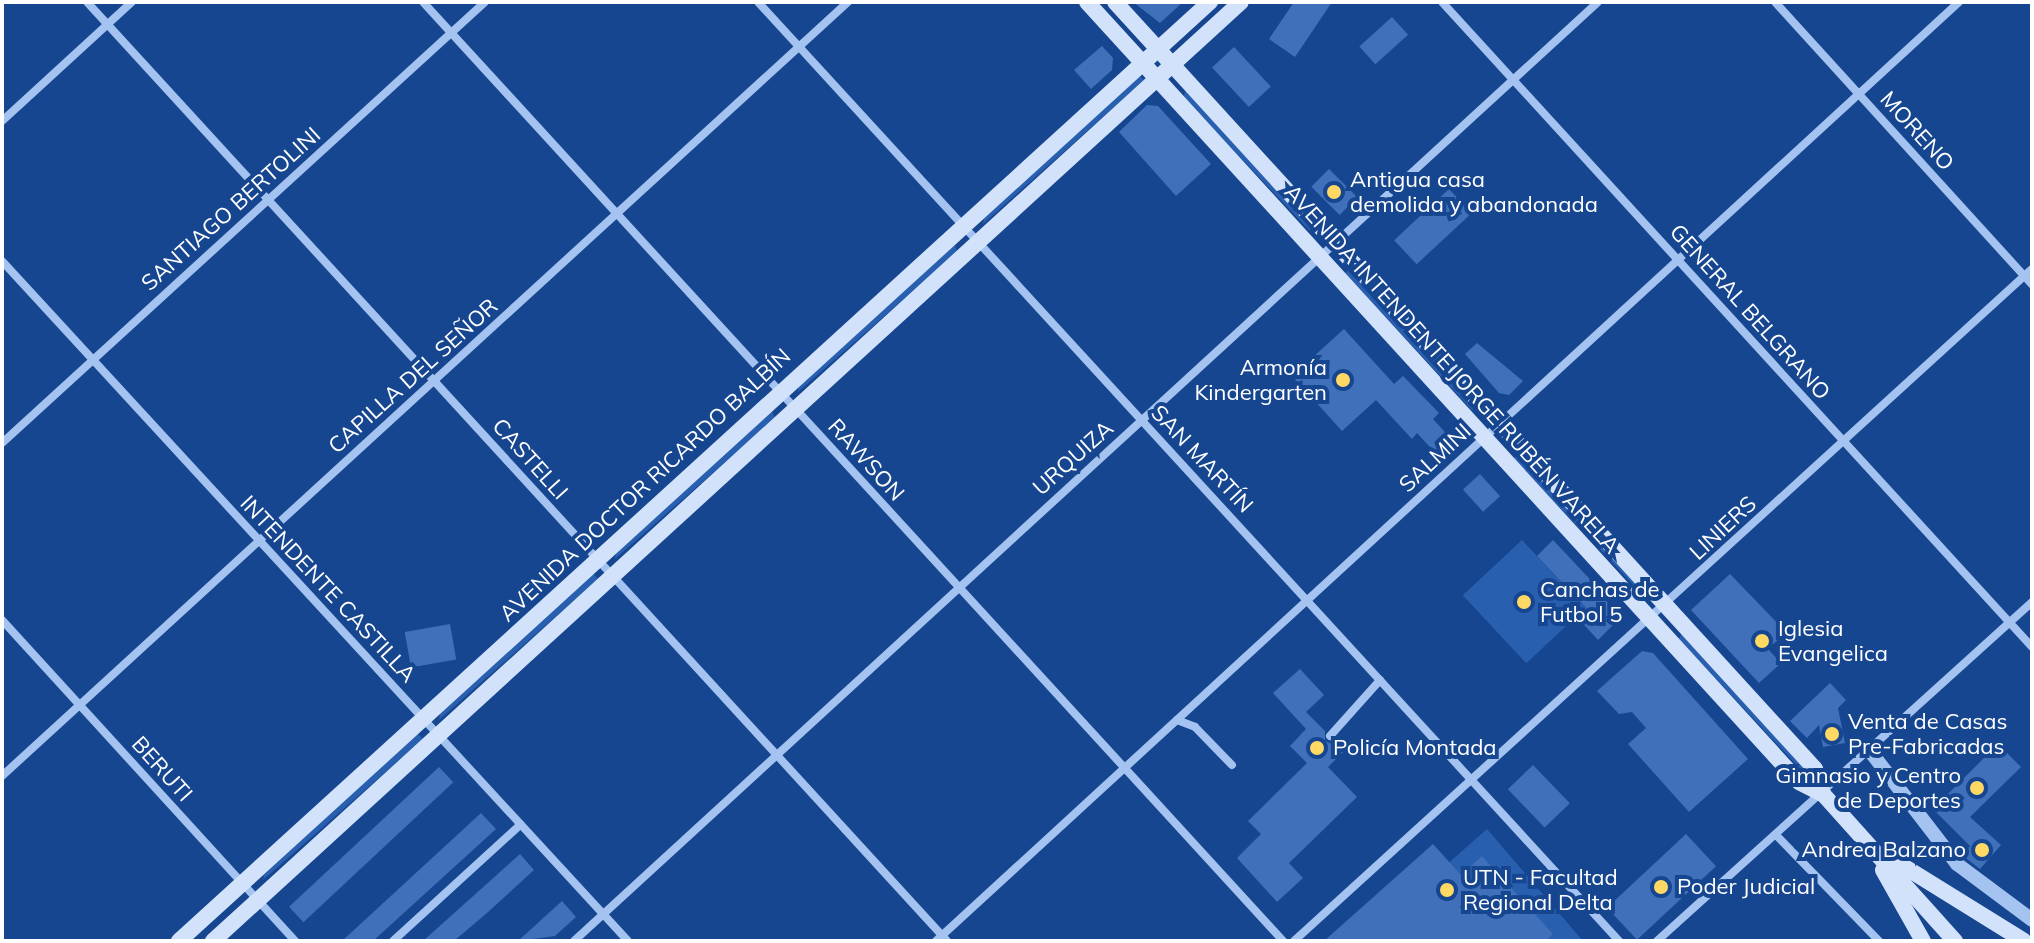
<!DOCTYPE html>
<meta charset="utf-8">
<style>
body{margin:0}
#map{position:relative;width:2034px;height:943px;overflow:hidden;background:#174690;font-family:Mulish,sans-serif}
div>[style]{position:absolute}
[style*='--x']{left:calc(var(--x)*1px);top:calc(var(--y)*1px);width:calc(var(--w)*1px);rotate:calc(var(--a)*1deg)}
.green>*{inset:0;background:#295faf;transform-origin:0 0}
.building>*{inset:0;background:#3f70b9;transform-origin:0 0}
.minor>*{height:8px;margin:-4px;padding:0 4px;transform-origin:4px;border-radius:4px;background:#a4c3f0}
.tertiary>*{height:14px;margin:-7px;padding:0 7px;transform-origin:7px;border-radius:7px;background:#a4c3f0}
.secondary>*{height:16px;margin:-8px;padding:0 8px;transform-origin:8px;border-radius:8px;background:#d2e2fb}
.dots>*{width:22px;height:22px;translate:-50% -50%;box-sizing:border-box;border:4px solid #174690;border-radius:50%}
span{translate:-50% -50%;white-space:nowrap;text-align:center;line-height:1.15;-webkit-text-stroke:8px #174690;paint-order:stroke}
.street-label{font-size:22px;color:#fff}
.poi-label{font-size:22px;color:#fff}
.left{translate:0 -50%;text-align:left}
.right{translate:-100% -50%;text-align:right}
.frame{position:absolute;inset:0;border:4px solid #fff;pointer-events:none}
</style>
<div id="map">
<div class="green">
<i style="clip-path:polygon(1140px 76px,1144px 80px,983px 224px,984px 218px)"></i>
<i style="clip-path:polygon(1186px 90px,1311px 228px,1310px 231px,1183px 97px)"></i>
<i style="clip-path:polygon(955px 245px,957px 252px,798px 392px,798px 387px)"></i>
<i style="clip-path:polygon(1349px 270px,1473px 405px,1473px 411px,1345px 273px)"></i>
<i style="clip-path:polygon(772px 411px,775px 418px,615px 559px,616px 553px)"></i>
<i style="clip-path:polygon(1517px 452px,1642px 590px,1641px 593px,1514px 459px)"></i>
<i style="left:1522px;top:540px;width:93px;height:81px;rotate:47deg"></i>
<i style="clip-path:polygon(593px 573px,598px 579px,439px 720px,440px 714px)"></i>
<i style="clip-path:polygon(1682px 633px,1807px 771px,1805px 774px,1679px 639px)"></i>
<i style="clip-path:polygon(417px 733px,423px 739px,263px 880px,264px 875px)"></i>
<i style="clip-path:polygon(1487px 829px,1583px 941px,1360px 941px)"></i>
</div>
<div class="building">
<i style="clip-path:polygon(1133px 2px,1183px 2px,1160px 23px)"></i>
<i style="clip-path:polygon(1294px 2px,1332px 2px,1295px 57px,1269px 39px)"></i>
<i style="left:1392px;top:17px;width:24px;height:44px;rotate:48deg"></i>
<i style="clip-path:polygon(1102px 46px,1113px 58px,1112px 70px,1091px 89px,1074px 70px)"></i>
<i style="left:1234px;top:47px;width:54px;height:30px;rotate:47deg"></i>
<i style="clip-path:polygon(1147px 105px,1158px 106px,1211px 164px,1176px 196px,1119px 132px)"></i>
<i style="left:1329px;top:169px;width:40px;height:25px;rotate:45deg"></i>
<i style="left:1449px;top:189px;width:33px;height:75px;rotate:47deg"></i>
<i style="clip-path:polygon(1344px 329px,1394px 384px,1403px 376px,1439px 413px,1433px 419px,1454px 442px,1438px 456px,1417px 433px,1412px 439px,1376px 400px,1342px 431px,1292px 376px)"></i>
<i style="clip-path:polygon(1477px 343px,1523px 381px,1509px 395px,1499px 393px,1465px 354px)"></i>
<i style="left:1480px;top:474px;width:30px;height:23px;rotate:48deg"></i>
<i style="clip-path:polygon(1553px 540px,1602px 592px,1617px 621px,1598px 640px,1577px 617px,1586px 608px,1537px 556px)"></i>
<i style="clip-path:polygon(1730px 574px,1786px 632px,1768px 649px,1781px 663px,1759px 683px,1691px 610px)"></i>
<i style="left:450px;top:624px;width:36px;height:46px;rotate:80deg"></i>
<i style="clip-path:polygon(1642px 651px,1653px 653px,1748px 759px,1689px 812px,1628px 744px,1646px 728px,1632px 712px,1619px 714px,1597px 691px)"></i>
<i style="clip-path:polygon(1300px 669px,1324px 695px,1306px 712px,1325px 731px,1325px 741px,1345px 750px,1328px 767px,1357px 797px,1289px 863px,1303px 878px,1277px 902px,1237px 858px,1261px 834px,1248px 821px,1307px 763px,1290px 746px,1306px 729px,1273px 693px)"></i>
<i style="clip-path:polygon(1830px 683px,1846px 700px,1838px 708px,1845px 743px,1823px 747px,1819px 725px,1807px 738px,1790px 721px)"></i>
<i style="clip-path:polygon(1998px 744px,2021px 767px,1970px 817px,2001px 845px,1980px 869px,1962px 855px,1970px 846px,1933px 809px)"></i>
<i style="left:1533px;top:765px;width:53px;height:35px;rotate:46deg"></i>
<i style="left:439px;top:767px;width:21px;height:205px;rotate:47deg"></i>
<i style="clip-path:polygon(481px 813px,496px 829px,474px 849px,373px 941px,342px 941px)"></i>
<i style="left:1686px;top:834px;width:44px;height:108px;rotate:47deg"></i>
<i style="clip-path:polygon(1433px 844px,1461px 875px,1482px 856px,1553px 934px,1546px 941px,1324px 941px)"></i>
<i style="clip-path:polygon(520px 854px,534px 870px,487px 913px,454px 941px,423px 941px)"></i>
<i style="clip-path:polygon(562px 901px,576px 917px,555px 936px,518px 941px)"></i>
</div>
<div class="minor">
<i style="--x:87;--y:2;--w:1273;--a:47.51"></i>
<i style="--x:423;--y:2;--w:1273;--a:47.51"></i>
<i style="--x:758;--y:2;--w:1274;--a:47.48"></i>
<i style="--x:1442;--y:2;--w:874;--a:47.55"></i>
<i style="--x:1775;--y:2;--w:382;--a:47.7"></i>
<i style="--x:2;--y:121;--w:176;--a:-42.5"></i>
<i style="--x:2;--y:261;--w:924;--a:47.37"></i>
<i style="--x:2;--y:443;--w:654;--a:-42.4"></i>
<i style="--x:2;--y:620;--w:435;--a:47.6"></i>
<i style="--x:1177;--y:720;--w:19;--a:21"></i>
<i style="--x:1195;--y:727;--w:53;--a:45.8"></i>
<i style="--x:1330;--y:736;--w:75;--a:-48.2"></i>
<i style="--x:2;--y:776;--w:1147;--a:-42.46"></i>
<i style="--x:1777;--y:836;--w:146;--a:45.8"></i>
<i style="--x:393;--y:941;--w:173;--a:-42.4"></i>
<i style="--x:574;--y:941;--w:1389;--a:-42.52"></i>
<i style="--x:936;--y:941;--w:1389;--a:-42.55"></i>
<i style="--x:1294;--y:941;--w:998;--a:-42.32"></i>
<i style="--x:1657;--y:941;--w:506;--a:-42.11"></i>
</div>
<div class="tertiary">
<i style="--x:1870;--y:751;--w:143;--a:52.4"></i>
<i style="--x:1957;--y:864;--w:94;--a:36.7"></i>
</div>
<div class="secondary">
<i style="--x:1087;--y:2;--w:1056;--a:47.61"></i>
<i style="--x:1799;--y:782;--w:27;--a:27"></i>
<i style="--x:1823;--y:794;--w:198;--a:48.1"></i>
<i style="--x:1115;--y:2;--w:1038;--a:47.61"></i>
<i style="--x:1815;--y:769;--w:26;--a:72"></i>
<i style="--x:1887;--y:856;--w:161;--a:31.8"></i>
<i style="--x:1883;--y:870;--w:81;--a:60.6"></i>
<i style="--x:179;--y:941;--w:1395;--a:-42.33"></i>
<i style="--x:213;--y:941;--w:1392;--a:-42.41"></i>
</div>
<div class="dots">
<i style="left:1334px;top:192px;background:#ffd963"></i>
<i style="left:1343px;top:380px;background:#ffd963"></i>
<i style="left:1524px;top:602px;background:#ffd963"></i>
<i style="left:1762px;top:641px;background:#ffd963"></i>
<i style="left:1832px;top:734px;background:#ffd963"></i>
<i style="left:1317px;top:748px;background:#ffd963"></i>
<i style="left:1977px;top:788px;background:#ffd963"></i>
<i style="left:1982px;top:850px;background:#ffd963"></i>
<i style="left:1661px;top:887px;background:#ffd963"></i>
<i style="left:1447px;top:890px;background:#ffd963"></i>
</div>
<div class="street-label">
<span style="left:1917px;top:131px;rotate:48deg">MORENO</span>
<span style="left:231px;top:209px;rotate:-42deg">SANTIAGO BERTOLINI</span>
<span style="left:1750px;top:312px;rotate:48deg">GENERAL BELGRANO</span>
<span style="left:1452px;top:369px;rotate:48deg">AVENIDA INTENDENTE JORGE RUBÉN VARELA</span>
<span style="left:413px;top:376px;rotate:-42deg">CAPILLA DEL SEÑOR</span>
<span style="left:1073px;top:458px;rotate:-42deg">URQUIZA</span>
<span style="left:1435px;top:458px;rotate:-43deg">SALMINI</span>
<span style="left:530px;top:459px;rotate:48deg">CASTELLI</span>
<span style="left:1202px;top:459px;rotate:47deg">SAN MARTÍN</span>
<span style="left:866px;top:460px;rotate:48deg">RAWSON</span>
<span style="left:645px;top:485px;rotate:-43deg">AVENIDA DOCTOR RICARDO BALBÍN</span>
<span style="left:1723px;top:528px;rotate:-43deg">LINIERS</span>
<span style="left:328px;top:589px;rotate:47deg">INTENDENTE CASTILLA</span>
<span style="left:162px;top:769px;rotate:48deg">BERUTI</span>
</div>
<div class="poi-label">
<span class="left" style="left:1350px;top:192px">Antigua casa<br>demolida y abandonada</span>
<span class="right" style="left:1327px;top:380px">Armonía<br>Kindergarten</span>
<span class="left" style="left:1540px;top:602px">Canchas de<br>Futbol 5</span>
<span class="left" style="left:1778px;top:641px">Iglesia<br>Evangelica</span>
<span class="left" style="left:1848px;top:734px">Venta de Casas<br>Pre-Fabricadas</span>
<span class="left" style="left:1333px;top:748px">Policía Montada</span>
<span class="right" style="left:1961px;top:788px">Gimnasio y Centro<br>de Deportes</span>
<span class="right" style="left:1966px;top:850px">Andrea Balzano</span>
<span class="left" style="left:1463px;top:890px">UTN - Facultad<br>Regional Delta</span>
<span class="left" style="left:1677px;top:887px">Poder Judicial</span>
</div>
<div class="frame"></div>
</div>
